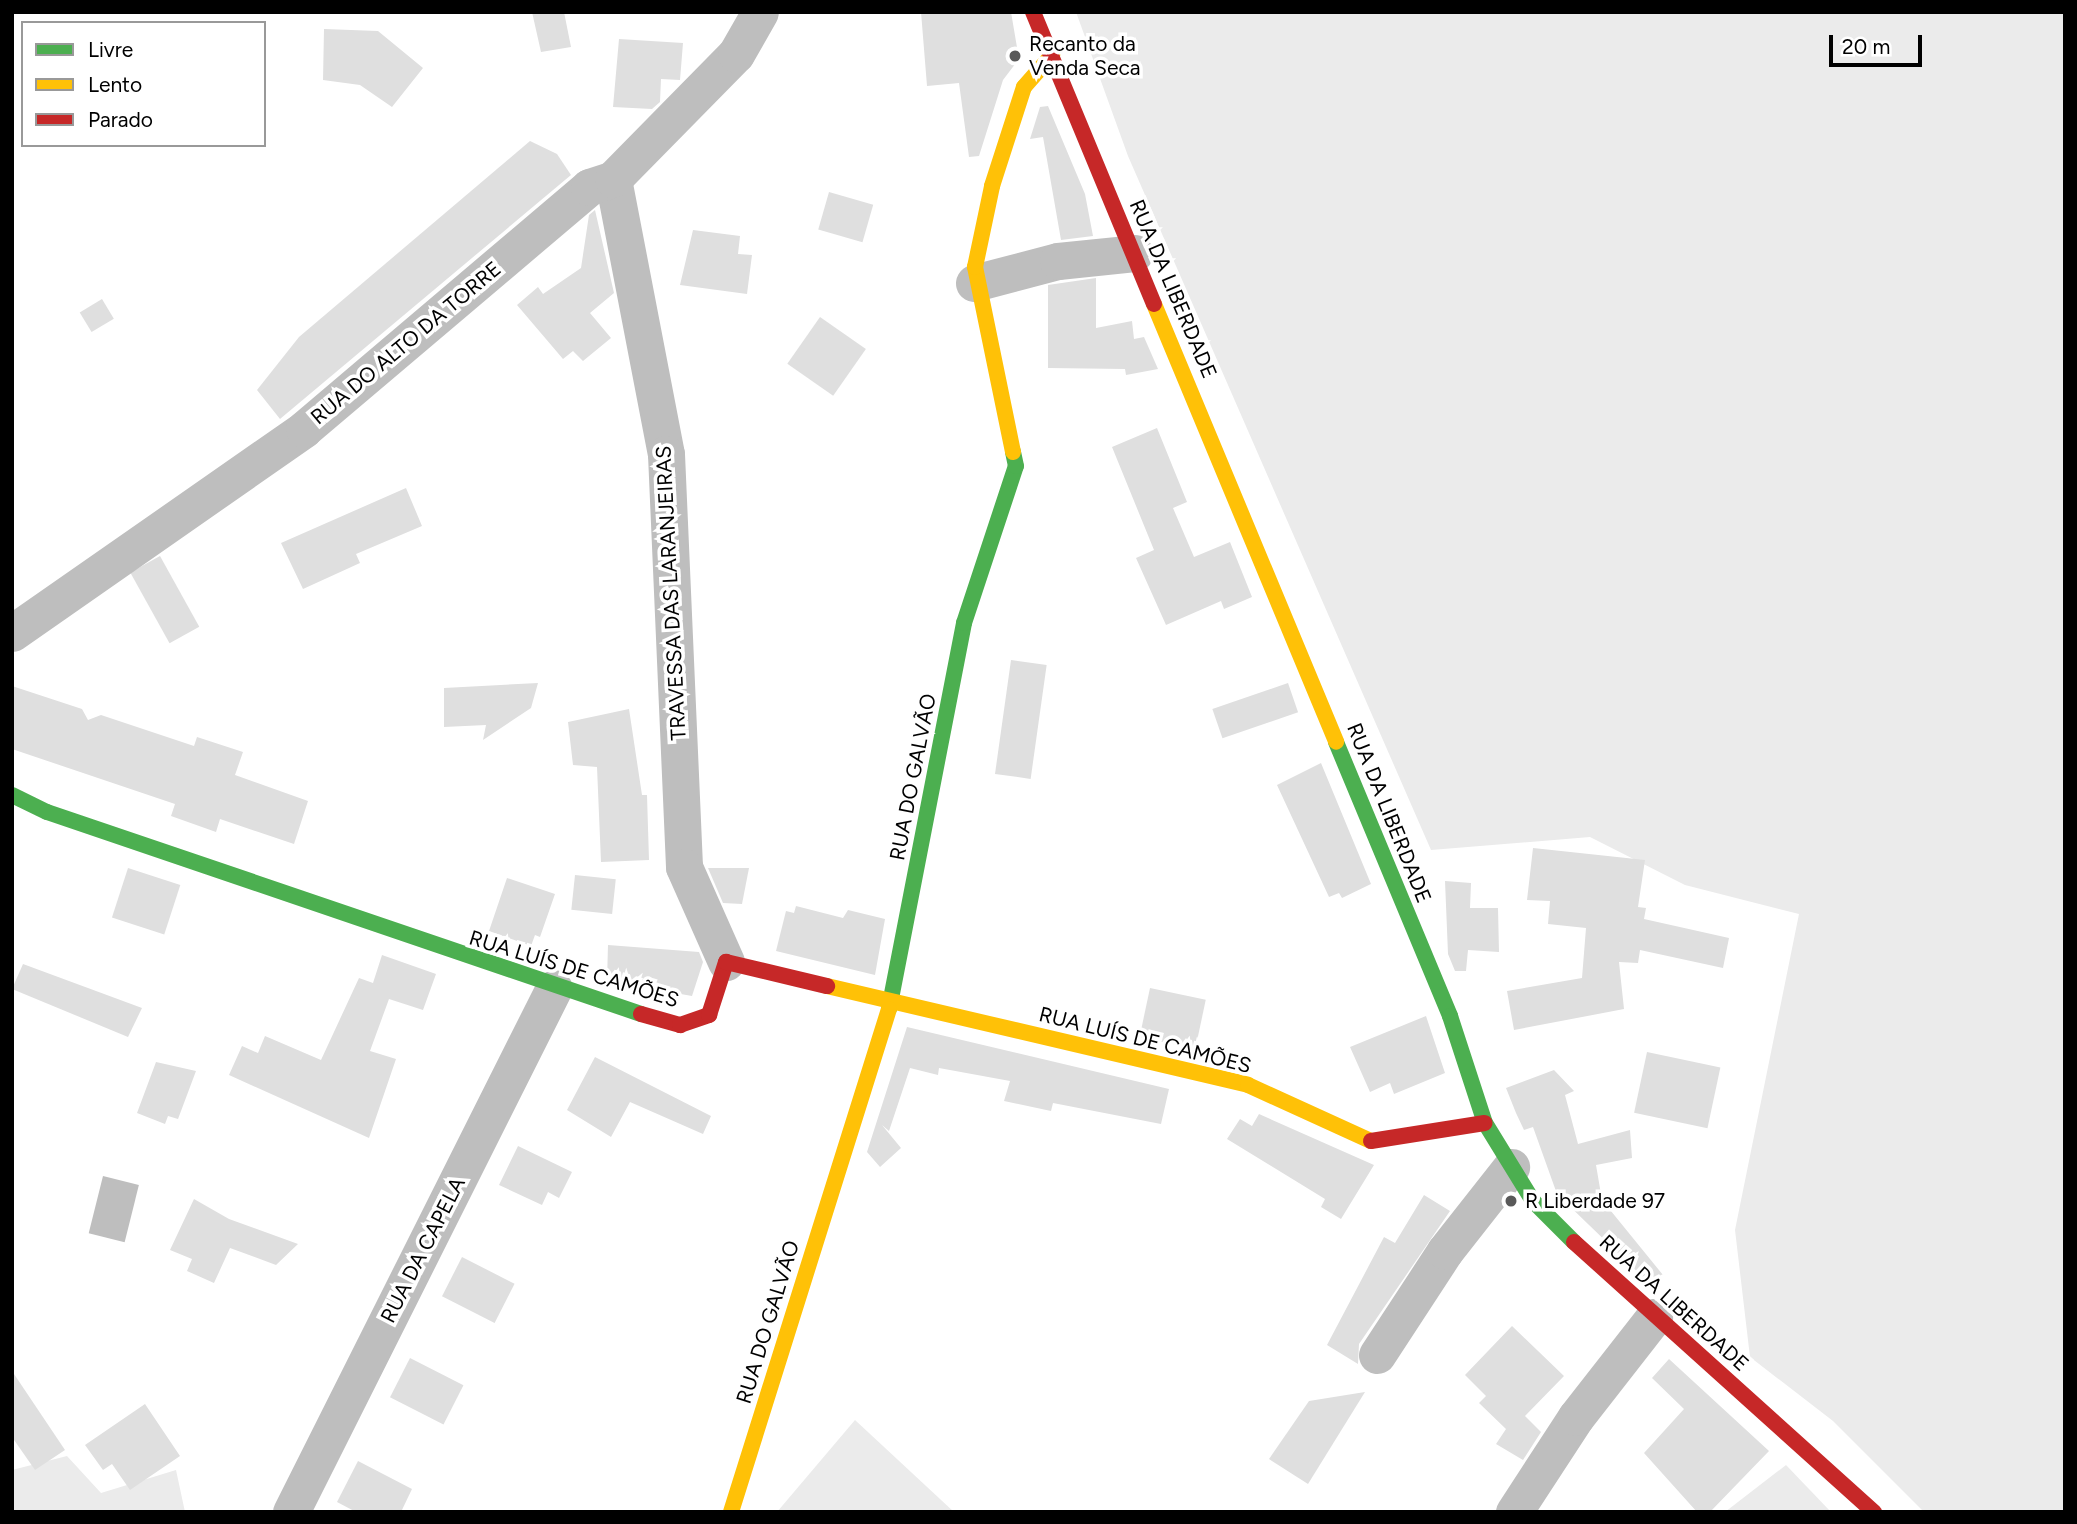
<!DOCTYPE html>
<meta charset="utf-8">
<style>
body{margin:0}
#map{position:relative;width:2077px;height:1524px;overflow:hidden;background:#fff;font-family:Figtree,sans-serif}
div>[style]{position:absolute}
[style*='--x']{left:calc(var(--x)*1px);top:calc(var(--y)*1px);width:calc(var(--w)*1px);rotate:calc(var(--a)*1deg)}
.green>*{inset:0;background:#ebebeb}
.water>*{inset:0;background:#bebebe;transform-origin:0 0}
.building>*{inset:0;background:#dfdfdf;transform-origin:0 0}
.street>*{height:37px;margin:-18.5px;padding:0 18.5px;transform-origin:18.5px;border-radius:18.5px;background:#bebebe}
.fast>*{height:16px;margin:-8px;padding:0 8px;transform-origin:8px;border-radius:8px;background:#4caf50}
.slow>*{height:16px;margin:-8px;padding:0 8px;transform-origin:8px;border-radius:8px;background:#ffc107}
.jam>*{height:16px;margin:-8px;padding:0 8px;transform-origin:8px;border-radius:8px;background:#c62828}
.dots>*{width:19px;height:19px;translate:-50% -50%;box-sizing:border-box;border:4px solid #fff;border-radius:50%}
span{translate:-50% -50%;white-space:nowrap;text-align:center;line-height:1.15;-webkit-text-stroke:7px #fff;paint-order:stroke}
.poi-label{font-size:21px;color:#000}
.left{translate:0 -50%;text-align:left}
.street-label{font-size:21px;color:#000}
.frame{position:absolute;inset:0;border:14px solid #000;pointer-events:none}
.legend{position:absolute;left:21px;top:21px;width:245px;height:126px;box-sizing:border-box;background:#fff;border:2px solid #999;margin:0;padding:9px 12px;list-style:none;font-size:21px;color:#000}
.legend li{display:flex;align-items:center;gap:14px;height:35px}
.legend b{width:35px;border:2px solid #999}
.scale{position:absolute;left:1829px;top:35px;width:93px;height:32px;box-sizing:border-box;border:4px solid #000;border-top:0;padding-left:9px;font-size:21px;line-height:24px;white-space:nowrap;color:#000;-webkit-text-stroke:5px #fff;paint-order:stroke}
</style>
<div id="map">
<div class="green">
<i style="clip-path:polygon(1076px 12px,2065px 12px,2065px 1512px,1924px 1512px,1833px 1421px,1750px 1357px,1735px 1230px,1799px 914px,1685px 885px,1590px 837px,1431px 850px,1128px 156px)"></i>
<i style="clip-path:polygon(855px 1420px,954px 1512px,777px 1512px)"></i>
<i style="clip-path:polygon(67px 1456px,101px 1493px,176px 1470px,185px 1512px,12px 1512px,12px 1470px)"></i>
<i style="clip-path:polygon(1786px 1465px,1831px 1512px,1725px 1512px)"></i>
</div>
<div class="water">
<i style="left:103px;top:1176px;width:37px;height:59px;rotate:14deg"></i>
</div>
<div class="building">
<i style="clip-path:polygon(532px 12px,564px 12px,571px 47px,541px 52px)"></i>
<i style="clip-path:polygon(921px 12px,1011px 12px,1019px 59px,1003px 80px,979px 156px,969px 157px,959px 83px,927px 86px)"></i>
<i style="clip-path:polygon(324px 29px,378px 31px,423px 68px,392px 107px,360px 85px,323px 80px)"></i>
<i style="clip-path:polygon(619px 39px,683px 43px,680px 80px,661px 79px,660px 102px,652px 109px,613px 107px)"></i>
<i style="clip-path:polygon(1048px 106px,1085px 194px,1093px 236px,1061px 240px,1043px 137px,1030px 139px,1040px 107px)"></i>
<i style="clip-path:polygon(530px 141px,557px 154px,571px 175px,280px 419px,257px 390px,299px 337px)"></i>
<i style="left:829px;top:192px;width:46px;height:39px;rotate:16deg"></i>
<i style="clip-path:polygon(595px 210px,614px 293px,590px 313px,611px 338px,583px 361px,573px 351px,563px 359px,517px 305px,538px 287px,543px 294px,581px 268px,589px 215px)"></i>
<i style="clip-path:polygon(693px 230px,740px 236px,738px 254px,752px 255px,747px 294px,680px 285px)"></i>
<i style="clip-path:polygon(1096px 278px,1096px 328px,1132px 321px,1134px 339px,1144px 337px,1158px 369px,1126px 375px,1125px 369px,1048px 368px,1048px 285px)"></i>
<i style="left:102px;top:299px;width:23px;height:26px;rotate:59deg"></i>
<i style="left:820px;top:317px;width:56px;height:57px;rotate:35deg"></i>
<i style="clip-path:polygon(1157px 428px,1187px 502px,1173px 508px,1194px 557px,1230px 542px,1252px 597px,1224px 609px,1221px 601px,1166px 625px,1136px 558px,1154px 550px,1112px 447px)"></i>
<i style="clip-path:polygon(406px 488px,422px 526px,356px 554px,360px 563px,303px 589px,281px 543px)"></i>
<i style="left:160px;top:556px;width:81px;height:34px;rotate:61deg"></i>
<i style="left:1011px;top:660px;width:36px;height:115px;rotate:8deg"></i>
<i style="clip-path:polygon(538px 683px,531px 708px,483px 740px,486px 725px,444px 727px,444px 688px)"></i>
<i style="left:1288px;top:683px;width:31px;height:80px;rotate:71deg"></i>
<i style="clip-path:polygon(12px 686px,82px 709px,88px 720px,101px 715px,194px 746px,197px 737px,243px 752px,235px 775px,308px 801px,294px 844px,220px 819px,216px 832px,171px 816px,175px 804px,12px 749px)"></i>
<i style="clip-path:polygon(629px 709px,642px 795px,647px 795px,649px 860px,601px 862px,597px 767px,573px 765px,568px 722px)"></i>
<i style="clip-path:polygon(1321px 763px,1371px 884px,1342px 898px,1339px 893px,1329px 897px,1277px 785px)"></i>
<i style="clip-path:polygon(1533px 848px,1645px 860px,1638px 907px,1646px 908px,1644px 919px,1729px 938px,1723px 968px,1640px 950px,1638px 963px,1619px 962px,1624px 1009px,1514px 1030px,1507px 991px,1582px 978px,1586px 928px,1548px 924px,1550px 901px,1527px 900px)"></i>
<i style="left:128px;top:868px;width:55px;height:52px;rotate:18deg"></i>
<i style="clip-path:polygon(708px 868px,749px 868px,742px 904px,723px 903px)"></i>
<i style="left:575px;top:875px;width:41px;height:35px;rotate:6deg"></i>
<i style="clip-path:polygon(507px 878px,555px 894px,540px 937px,535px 935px,531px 946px,489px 931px)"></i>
<i style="clip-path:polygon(1445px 881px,1471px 883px,1470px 908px,1498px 908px,1499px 952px,1468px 950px,1466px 971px,1455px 971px,1448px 954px)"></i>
<i style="clip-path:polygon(796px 906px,843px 918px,848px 910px,885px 919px,875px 975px,776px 951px,786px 911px,794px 913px)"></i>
<i style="clip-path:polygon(608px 945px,699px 952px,703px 962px,692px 996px,607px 981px)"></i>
<i style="clip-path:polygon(382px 955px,436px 974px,423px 1010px,389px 999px,370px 1051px,396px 1059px,369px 1138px,229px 1075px,242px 1046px,258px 1053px,265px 1036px,321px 1060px,359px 978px,373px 983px)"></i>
<i style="clip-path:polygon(23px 964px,142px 1008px,128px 1037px,12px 989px)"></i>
<i style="left:1150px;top:988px;width:57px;height:50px;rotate:12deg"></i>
<i style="clip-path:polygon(1426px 1016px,1445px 1073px,1394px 1094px,1390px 1083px,1370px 1092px,1350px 1047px)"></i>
<i style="clip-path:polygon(907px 1027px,1169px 1089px,1161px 1124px,1053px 1103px,1051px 1111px,1004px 1101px,1010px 1081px,939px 1068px,938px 1075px,910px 1068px,889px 1131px,882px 1125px,901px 1148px,880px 1167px,867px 1152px)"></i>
<i style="left:1647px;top:1052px;width:75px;height:62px;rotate:12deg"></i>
<i style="clip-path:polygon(595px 1057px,711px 1116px,703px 1134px,630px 1102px,611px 1137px,567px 1110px)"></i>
<i style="clip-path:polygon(156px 1062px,196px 1071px,178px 1119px,168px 1116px,165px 1124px,137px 1113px)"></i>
<i style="clip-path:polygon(1554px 1070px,1574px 1091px,1565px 1095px,1578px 1144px,1630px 1130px,1632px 1158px,1596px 1165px,1602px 1200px,1663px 1275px,1650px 1284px,1557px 1194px,1533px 1127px,1524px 1130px,1516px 1113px,1506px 1088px)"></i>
<i style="clip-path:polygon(1259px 1114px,1374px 1165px,1341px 1219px,1321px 1207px,1325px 1199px,1227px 1139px,1240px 1119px,1252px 1126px)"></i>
<i style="clip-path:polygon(518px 1146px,572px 1172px,559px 1198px,548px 1192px,542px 1205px,499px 1185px)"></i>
<i style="clip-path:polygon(1424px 1195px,1450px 1211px,1359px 1344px,1358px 1364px,1327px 1345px,1384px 1237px,1395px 1243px)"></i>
<i style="clip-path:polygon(194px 1199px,229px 1219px,298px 1244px,276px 1265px,230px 1248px,214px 1283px,187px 1271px,192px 1259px,170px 1250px)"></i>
<i style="left:462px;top:1257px;width:59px;height:44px;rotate:27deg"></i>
<i style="clip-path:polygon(1512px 1326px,1564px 1376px,1525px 1416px,1541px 1432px,1523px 1460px,1496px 1444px,1506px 1429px,1479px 1403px,1486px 1396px,1465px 1375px)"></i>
<i style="left:410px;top:1358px;width:60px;height:44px;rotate:27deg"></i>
<i style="clip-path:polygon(1669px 1359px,1769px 1451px,1710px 1512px,1697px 1512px,1644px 1453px,1684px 1409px,1652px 1378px)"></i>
<i style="clip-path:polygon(12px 1371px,65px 1450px,35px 1470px,12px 1437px)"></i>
<i style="clip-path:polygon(1365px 1392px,1308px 1484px,1269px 1459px,1309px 1401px)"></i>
<i style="clip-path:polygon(145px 1404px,180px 1456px,130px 1490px,112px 1464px,103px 1470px,85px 1445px)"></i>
<i style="clip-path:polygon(358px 1461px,412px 1489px,401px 1512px,356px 1512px,337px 1502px)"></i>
</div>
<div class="street">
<i style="--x:613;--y:179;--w:280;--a:79.1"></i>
<i style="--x:666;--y:454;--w:413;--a:87.5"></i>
<i style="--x:684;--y:867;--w:104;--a:66.1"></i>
<i style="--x:974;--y:283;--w:87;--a:-14.7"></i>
<i style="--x:1058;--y:261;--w:77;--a:-5.9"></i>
<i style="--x:12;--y:633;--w:356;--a:-34.9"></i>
<i style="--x:304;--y:429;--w:374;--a:-40.3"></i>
<i style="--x:589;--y:187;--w:25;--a:-18"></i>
<i style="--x:613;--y:179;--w:175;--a:-45.5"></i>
<i style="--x:736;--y:54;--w:48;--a:-60.3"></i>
<i style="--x:1377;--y:1355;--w:124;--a:-56.8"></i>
<i style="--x:1445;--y:1251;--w:107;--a:-51.8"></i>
<i style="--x:291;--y:1512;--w:586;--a:-63.35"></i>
<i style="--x:1514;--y:1512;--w:113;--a:-56.9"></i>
<i style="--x:1576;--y:1417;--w:127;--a:-52"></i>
</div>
<div class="fast">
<i style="--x:1336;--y:742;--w:297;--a:67.4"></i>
<i style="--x:1450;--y:1016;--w:113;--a:71.9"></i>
<i style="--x:1485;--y:1123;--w:92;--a:58.4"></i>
<i style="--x:1533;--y:1201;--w:58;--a:45"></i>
<i style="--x:12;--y:795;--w:39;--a:26"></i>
<i style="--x:47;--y:812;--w:627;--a:18.78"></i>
<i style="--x:889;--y:1009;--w:393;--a:-79"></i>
<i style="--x:964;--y:623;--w:165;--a:-71.7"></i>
<i style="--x:1016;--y:466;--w:14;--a:-102"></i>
</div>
<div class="slow">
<i style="--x:1154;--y:304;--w:474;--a:67.4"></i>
<i style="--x:1013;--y:452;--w:189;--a:-101.6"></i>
<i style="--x:975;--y:267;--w:83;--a:-78.1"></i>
<i style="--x:992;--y:186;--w:104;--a:-72.1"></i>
<i style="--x:1024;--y:87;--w:43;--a:-48.8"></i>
<i style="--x:827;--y:986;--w:432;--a:13.2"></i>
<i style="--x:1248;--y:1085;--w:135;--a:24.5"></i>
<i style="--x:731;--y:1512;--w:527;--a:-72.56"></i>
</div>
<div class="jam">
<i style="--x:1033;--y:12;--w:316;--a:67.5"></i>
<i style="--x:641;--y:1014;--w:41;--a:15.8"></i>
<i style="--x:680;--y:1025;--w:31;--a:-19"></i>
<i style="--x:709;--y:1015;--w:56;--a:-72.2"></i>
<i style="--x:726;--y:962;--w:104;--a:13.4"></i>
<i style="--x:1371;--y:1141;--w:115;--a:-9"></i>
<i style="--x:1574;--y:1242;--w:404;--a:42"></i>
</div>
<div class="dots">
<i style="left:1015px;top:56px;background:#595959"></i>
<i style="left:1511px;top:1201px;background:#595959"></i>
</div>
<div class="poi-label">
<span class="left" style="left:1029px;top:56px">Recanto da<br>Venda Seca</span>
<span class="left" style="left:1525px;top:1201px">R Liberdade 97</span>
</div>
<div class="street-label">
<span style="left:1173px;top:289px;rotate:67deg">RUA DA LIBERDADE</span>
<span style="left:406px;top:343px;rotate:-40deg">RUA DO ALTO DA TORRE</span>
<span style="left:671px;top:593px;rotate:-93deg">TRAVESSA DAS LARANJEIRAS</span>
<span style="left:913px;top:777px;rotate:-79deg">RUA DO GALVÃO</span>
<span style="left:1389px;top:813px;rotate:68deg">RUA DA LIBERDADE</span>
<span style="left:574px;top:969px;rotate:17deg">RUA LUÍS DE CAMÕES</span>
<span style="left:1145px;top:1040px;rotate:14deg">RUA LUÍS DE CAMÕES</span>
<span style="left:423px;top:1250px;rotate:-63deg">RUA DA CAPELA</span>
<span style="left:1674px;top:1303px;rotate:42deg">RUA DA LIBERDADE</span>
<span style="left:768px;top:1322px;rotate:-73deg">RUA DO GALVÃO</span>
</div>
<div class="frame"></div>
<ul class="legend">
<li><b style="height:9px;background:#4caf50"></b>Livre</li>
<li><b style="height:9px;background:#ffc107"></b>Lento</li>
<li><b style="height:9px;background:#c62828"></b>Parado</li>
</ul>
<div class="scale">20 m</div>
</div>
